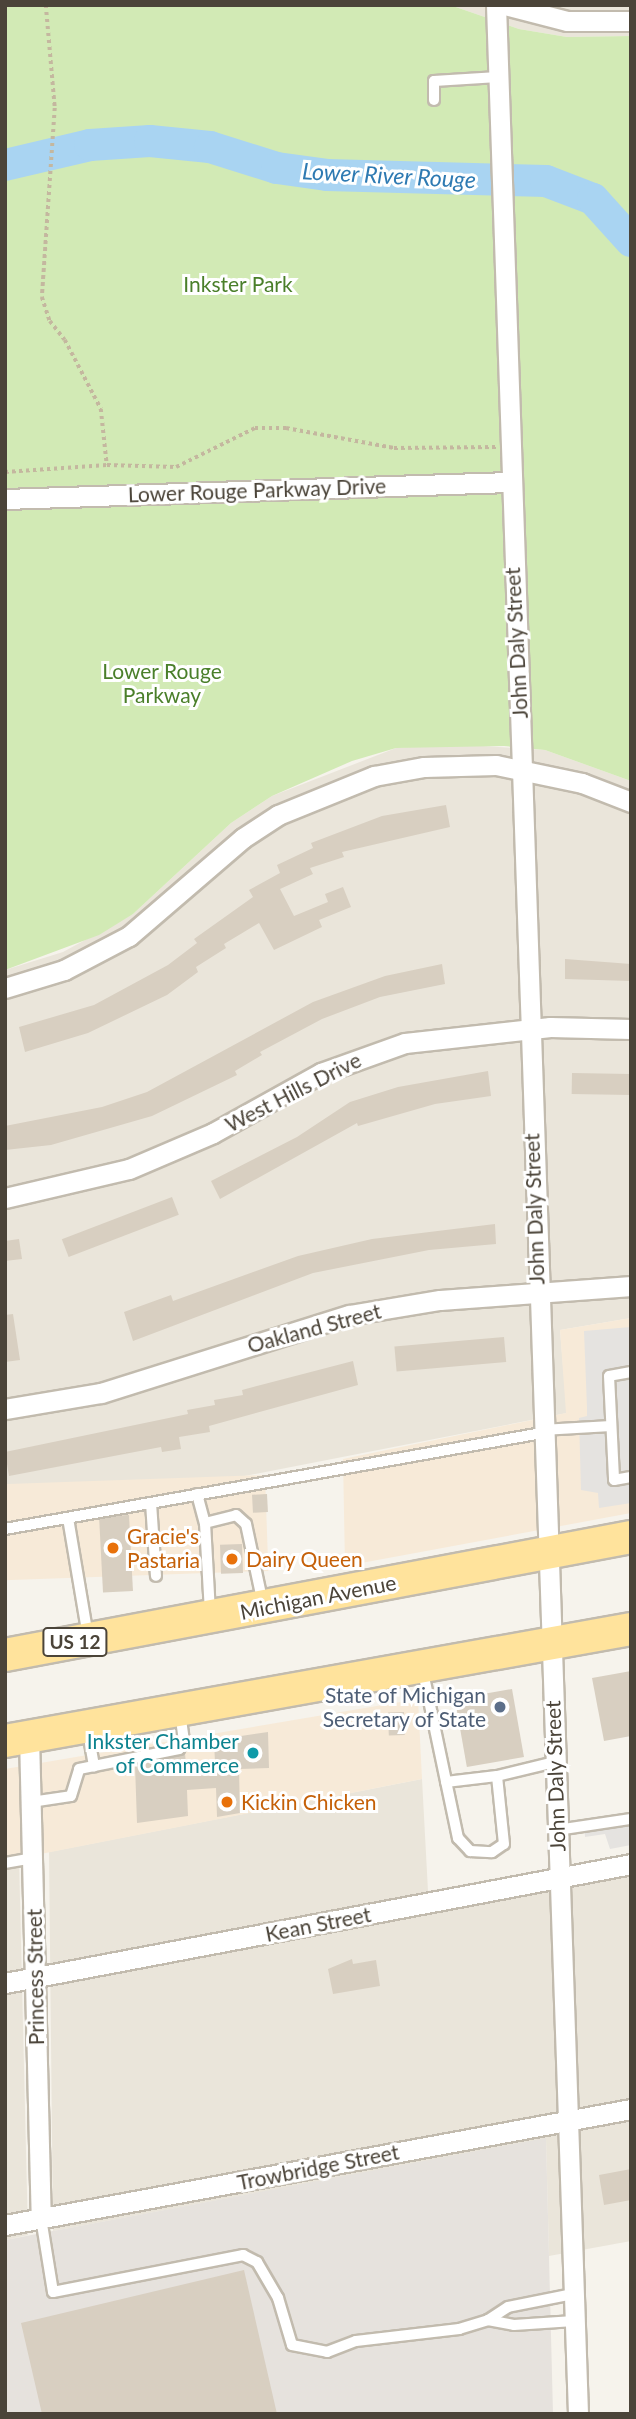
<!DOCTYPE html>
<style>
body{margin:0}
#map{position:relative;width:636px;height:2419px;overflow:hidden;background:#f6f3ec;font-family:Lato,sans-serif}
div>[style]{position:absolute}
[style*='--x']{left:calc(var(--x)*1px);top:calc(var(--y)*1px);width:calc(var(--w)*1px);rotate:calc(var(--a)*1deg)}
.residential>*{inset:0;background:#eae5da}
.commercial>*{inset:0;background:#f7ead8;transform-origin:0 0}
.industrial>*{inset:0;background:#e6e2dd}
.green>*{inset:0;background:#d2eab5}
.parking>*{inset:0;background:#e5e3e0}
.river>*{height:32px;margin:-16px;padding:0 16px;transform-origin:16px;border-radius:16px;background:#a9d4f2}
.building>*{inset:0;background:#d8cfc1;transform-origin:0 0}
.path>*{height:3.5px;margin-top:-1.75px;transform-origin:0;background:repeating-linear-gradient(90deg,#c4b79f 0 3.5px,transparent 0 7px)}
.roads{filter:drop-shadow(2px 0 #c2bbae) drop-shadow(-2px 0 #c2bbae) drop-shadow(0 2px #c2bbae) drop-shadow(0 -2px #c2bbae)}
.lane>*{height:10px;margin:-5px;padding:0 5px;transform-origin:5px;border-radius:5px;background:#fff}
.street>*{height:19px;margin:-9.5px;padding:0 9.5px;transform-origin:9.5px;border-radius:9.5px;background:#fff}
.primary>*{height:32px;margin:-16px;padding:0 16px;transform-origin:16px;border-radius:16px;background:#ffe39c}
.dots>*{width:19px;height:19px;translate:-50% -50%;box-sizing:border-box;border:4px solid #fff;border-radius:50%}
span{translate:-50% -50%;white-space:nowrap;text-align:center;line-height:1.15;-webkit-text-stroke:6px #fff;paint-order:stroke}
.shield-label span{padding:2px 5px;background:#fff;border:2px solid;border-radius:5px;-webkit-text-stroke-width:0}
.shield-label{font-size:19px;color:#4b4439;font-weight:700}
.park-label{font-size:21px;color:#4a7f2a}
.street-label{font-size:21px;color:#4b4439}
.food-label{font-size:21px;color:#c56008}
.left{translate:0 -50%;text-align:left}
.service-label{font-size:21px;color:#4e5e75}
.right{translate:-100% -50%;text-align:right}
.culture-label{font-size:21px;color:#0d838f}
.water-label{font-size:23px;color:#2e7ab2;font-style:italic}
.frame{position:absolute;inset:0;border:7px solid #4b4439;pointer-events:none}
</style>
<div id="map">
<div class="residential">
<i style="clip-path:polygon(450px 5px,631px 5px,631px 36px,567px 37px,519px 29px)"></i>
<i style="clip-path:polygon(453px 744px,545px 750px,631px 781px,631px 1318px,560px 1330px,567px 1413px,5px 1523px,5px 970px,63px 952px,133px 914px,231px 823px,272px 796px,396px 748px)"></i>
<i style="clip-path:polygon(422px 1779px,428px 1891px,631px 1853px,631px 2241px,549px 2256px,546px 2139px,53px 2231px,49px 1852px)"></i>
<i style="clip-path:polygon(19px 1858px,28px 2235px,5px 2240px,5px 1861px)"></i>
</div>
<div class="commercial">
<i style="clip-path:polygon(631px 1318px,631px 1513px,345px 1566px,343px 1459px,566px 1413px,560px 1330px)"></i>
<i style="left:265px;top:1475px;width:96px;height:264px;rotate:88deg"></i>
<i style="clip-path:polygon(418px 1699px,422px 1779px,5px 1861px,5px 1769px)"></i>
</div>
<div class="industrial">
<i style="clip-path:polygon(546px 2138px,553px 2414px,5px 2414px,5px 2240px)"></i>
</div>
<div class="green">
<i style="clip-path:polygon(5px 5px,450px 5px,519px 29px,567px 37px,631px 36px,631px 781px,545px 750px,504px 746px,396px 748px,352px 761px,272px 796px,231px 823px,133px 914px,99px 935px,5px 970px)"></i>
</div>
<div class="parking">
<i style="clip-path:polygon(631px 1327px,631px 1503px,599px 1508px,598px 1493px,581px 1490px,579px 1418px,587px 1416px,587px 1408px,584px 1331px)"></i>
<i style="clip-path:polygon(631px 1812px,631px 1845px,610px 1849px,605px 1834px,585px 1837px,584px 1821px)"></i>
</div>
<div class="river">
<i style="--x:5;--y:165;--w:87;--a:-13.2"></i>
<i style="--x:90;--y:145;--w:60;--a:-3.8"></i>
<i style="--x:150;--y:141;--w:60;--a:5.7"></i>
<i style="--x:210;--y:147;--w:70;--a:17.4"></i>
<i style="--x:277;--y:168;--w:50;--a:8"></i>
<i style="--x:327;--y:175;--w:219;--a:1.6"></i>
<i style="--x:546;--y:181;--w:50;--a:21"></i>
<i style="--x:593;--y:199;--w:57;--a:47.9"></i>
</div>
<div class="building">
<i style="clip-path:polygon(446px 805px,450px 827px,342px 852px,344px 857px,310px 868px,313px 874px,280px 889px,294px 916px,328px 902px,325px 894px,343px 887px,351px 907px,319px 920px,322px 927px,274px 950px,259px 923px,224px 944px,226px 948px,196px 967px,198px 972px,167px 995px,88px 1033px,25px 1052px,19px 1027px,94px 1005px,168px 965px,197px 943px,194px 939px,253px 897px,249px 890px,280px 873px,277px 865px,313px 848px,311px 843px,382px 816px)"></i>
<i style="clip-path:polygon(565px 959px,631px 964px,631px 981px,565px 979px)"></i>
<i style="clip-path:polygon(442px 964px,445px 984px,380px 997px,322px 1019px,260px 1052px,262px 1055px,235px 1071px,237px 1075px,152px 1116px,51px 1145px,5px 1150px,5px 1126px,102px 1107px,147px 1092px,313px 1002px,385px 976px)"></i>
<i style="clip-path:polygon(488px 1071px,491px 1096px,435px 1104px,358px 1126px,357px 1123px,220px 1199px,211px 1181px,297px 1137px,350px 1102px,398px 1087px)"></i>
<i style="left:572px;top:1073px;width:59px;height:21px;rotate:1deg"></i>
<i style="left:172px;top:1197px;width:19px;height:118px;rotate:69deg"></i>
<i style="clip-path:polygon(495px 1224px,496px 1244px,429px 1250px,313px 1273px,133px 1341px,124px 1312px,171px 1295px,173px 1301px,298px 1256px,372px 1239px)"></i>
<i style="clip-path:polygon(19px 1239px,22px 1259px,5px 1261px,5px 1241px)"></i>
<i style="clip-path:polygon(13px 1314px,20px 1360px,5px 1362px,5px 1315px)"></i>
<i style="left:504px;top:1337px;width:25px;height:110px;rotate:85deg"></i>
<i style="clip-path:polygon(353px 1361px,358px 1385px,209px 1426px,210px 1432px,179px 1437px,181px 1449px,162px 1452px,161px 1447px,9px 1476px,5px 1452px,188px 1414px,187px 1410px,215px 1405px,214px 1400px,243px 1395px,242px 1390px)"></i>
<i style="left:267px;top:1494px;width:18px;height:15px;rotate:87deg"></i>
<i style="left:129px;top:1515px;width:76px;height:30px;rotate:87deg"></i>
<i style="left:242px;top:1544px;width:29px;height:22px;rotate:88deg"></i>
<i style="clip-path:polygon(631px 1671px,631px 1736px,604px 1741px,592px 1678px)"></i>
<i style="left:512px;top:1689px;width:69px;height:58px;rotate:80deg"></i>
<i style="left:404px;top:1712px;width:23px;height:16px;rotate:88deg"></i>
<i style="clip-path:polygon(268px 1732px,269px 1768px,239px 1769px,240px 1813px,217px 1817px,216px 1788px,187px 1790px,188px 1816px,137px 1823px,135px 1765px,185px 1753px,186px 1765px,215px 1763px,214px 1740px)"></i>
<i style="clip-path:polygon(352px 1959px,353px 1964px,376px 1960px,380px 1986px,333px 1994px,328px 1969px)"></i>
<i style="clip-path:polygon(631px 2169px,631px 2200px,604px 2205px,599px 2175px)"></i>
<i style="clip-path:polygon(244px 2270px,277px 2414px,42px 2414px,21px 2323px)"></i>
</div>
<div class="path">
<i style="--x:46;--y:5;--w:103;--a:85"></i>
<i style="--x:55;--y:108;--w:189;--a:93.9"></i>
<i style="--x:42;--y:297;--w:25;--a:72"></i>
<i style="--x:50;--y:321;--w:24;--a:52"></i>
<i style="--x:65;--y:340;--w:78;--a:62.4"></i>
<i style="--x:101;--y:409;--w:56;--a:83.9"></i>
<i style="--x:5;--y:472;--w:102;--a:-3.9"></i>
<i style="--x:107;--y:465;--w:69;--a:1.7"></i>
<i style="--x:176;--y:467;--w:88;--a:-26.3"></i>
<i style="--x:255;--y:428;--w:31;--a:0"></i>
<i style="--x:286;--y:428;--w:110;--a:10.5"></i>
<i style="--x:394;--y:448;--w:102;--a:-0.6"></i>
</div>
<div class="roads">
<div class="lane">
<i style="--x:434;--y:100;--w:19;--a:-90"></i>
<i style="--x:434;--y:81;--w:64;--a:-3.6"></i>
<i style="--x:631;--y:1372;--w:22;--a:170"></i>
<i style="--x:609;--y:1376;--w:104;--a:87.2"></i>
<i style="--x:614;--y:1480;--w:17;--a:-10"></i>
<i style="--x:542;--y:1430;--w:69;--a:-3.3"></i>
<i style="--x:197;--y:1494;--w:30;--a:75"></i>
<i style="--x:205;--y:1523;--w:89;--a:86.8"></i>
<i style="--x:151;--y:1503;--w:73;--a:86.1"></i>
<i style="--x:68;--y:1518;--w:120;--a:80.4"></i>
<i style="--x:205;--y:1523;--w:32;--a:-14"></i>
<i style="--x:236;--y:1515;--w:13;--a:42"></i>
<i style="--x:246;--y:1524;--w:82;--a:78"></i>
<i style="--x:5;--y:1529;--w:546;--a:-10.14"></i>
<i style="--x:423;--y:1672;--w:170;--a:78.1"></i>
<i style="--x:458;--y:1838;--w:18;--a:47"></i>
<i style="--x:470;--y:1851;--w:22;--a:3"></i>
<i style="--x:492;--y:1852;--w:14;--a:-34"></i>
<i style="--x:504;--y:1844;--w:68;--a:-95.9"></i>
<i style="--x:497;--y:1776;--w:60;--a:-13.6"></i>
<i style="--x:88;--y:1732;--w:35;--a:80"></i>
<i style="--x:446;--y:1782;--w:51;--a:-6.7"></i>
<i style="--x:31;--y:1802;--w:40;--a:-8.5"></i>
<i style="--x:71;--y:1796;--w:28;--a:-73"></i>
<i style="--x:79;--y:1769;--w:102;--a:-11.3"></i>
<i style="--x:179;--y:1749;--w:9;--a:-58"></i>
<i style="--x:184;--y:1741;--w:27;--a:-98"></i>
<i style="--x:557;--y:1830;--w:75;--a:-8.5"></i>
<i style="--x:5;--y:1863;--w:28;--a:-10"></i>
<i style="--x:41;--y:2218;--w:75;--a:80.8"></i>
<i style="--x:53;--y:2292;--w:194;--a:-11"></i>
<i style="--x:243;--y:2255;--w:16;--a:27"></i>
<i style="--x:257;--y:2262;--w:42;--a:59.7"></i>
<i style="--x:278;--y:2298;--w:49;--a:73.4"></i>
<i style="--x:292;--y:2345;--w:36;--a:11"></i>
<i style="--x:327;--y:2352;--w:31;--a:-21"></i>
<i style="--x:356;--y:2341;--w:104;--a:-6.6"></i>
<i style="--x:459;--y:2329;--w:30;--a:-17"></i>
<i style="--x:573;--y:2294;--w:66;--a:168.7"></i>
<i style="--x:508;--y:2307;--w:24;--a:147"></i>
<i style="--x:488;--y:2320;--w:26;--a:11"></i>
<i style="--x:514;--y:2325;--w:60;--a:-3.8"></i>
</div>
<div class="street">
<i style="--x:496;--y:5;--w:2410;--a:88.05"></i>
<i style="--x:505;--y:5;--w:64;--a:14.5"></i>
<i style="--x:567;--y:21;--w:64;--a:0"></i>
<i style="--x:5;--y:499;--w:504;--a:-1.93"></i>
<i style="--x:5;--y:988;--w:62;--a:-17"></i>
<i style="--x:64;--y:970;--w:73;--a:-27.6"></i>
<i style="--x:129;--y:936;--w:150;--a:-40.7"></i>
<i style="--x:243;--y:838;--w:42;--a:-33.3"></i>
<i style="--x:278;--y:815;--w:104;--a:-22.1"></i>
<i style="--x:374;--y:776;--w:51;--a:-10.2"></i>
<i style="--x:424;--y:767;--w:72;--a:-1.6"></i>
<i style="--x:496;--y:765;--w:88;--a:11.8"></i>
<i style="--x:582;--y:783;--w:53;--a:21.2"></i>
<i style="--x:5;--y:1198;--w:127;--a:-13.2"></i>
<i style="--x:129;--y:1169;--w:91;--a:-23.2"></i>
<i style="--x:213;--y:1133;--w:124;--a:-29.1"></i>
<i style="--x:321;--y:1073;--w:89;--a:-19.7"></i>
<i style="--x:405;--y:1043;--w:146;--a:-6.3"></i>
<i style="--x:550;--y:1027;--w:81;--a:1.4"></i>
<i style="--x:5;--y:1409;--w:97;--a:-9.5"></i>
<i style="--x:101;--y:1393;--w:260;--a:-17.5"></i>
<i style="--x:349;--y:1315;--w:92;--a:-9.4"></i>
<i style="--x:440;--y:1300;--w:192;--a:-4.2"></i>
<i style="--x:29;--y:1736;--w:482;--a:88.6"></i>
<i style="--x:5;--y:1983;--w:637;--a:-10.76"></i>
<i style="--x:5;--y:2225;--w:637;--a:-10.5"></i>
</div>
<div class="primary">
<i style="--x:5;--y:1655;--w:637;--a:-10.67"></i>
<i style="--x:5;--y:1741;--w:636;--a:-10.14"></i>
</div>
</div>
<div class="dots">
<i style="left:113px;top:1548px;background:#e8710a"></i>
<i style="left:232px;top:1559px;background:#e8710a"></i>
<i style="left:500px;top:1707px;background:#5c6f8a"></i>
<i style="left:253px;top:1753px;background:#0f9aa8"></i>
<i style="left:227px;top:1802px;background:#e8710a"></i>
</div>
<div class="shield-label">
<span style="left:75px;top:1642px">US 12</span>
</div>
<div class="park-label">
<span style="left:238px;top:284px">Inkster Park</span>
<span style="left:162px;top:683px">Lower Rouge<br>Parkway</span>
</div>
<div class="street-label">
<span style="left:257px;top:490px;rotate:-2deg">Lower Rouge Parkway Drive</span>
<span style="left:516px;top:643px;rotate:-93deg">John Daly Street</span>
<span style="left:293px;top:1092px;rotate:-27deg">West Hills Drive</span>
<span style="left:534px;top:1209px;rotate:-92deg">John Daly Street</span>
<span style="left:314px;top:1328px;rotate:-15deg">Oakland Street</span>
<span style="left:318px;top:1597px;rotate:-11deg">Michigan Avenue</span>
<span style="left:555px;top:1776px;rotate:-92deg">John Daly Street</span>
<span style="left:318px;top:1924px;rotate:-11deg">Kean Street</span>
<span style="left:35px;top:1977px;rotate:-91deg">Princess Street</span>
<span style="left:318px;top:2167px;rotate:-11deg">Trowbridge Street</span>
</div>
<div class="food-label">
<span class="left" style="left:127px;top:1548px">Gracie's<br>Pastaria</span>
<span class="left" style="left:246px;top:1559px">Dairy Queen</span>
<span class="left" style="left:241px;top:1802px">Kickin Chicken</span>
</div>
<div class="service-label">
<span class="right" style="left:486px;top:1707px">State of Michigan<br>Secretary of State</span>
</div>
<div class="culture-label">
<span class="right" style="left:239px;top:1753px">Inkster Chamber<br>of Commerce</span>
</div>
<div class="water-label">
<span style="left:389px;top:175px;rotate:3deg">Lower River Rouge</span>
</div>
<div class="frame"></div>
</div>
